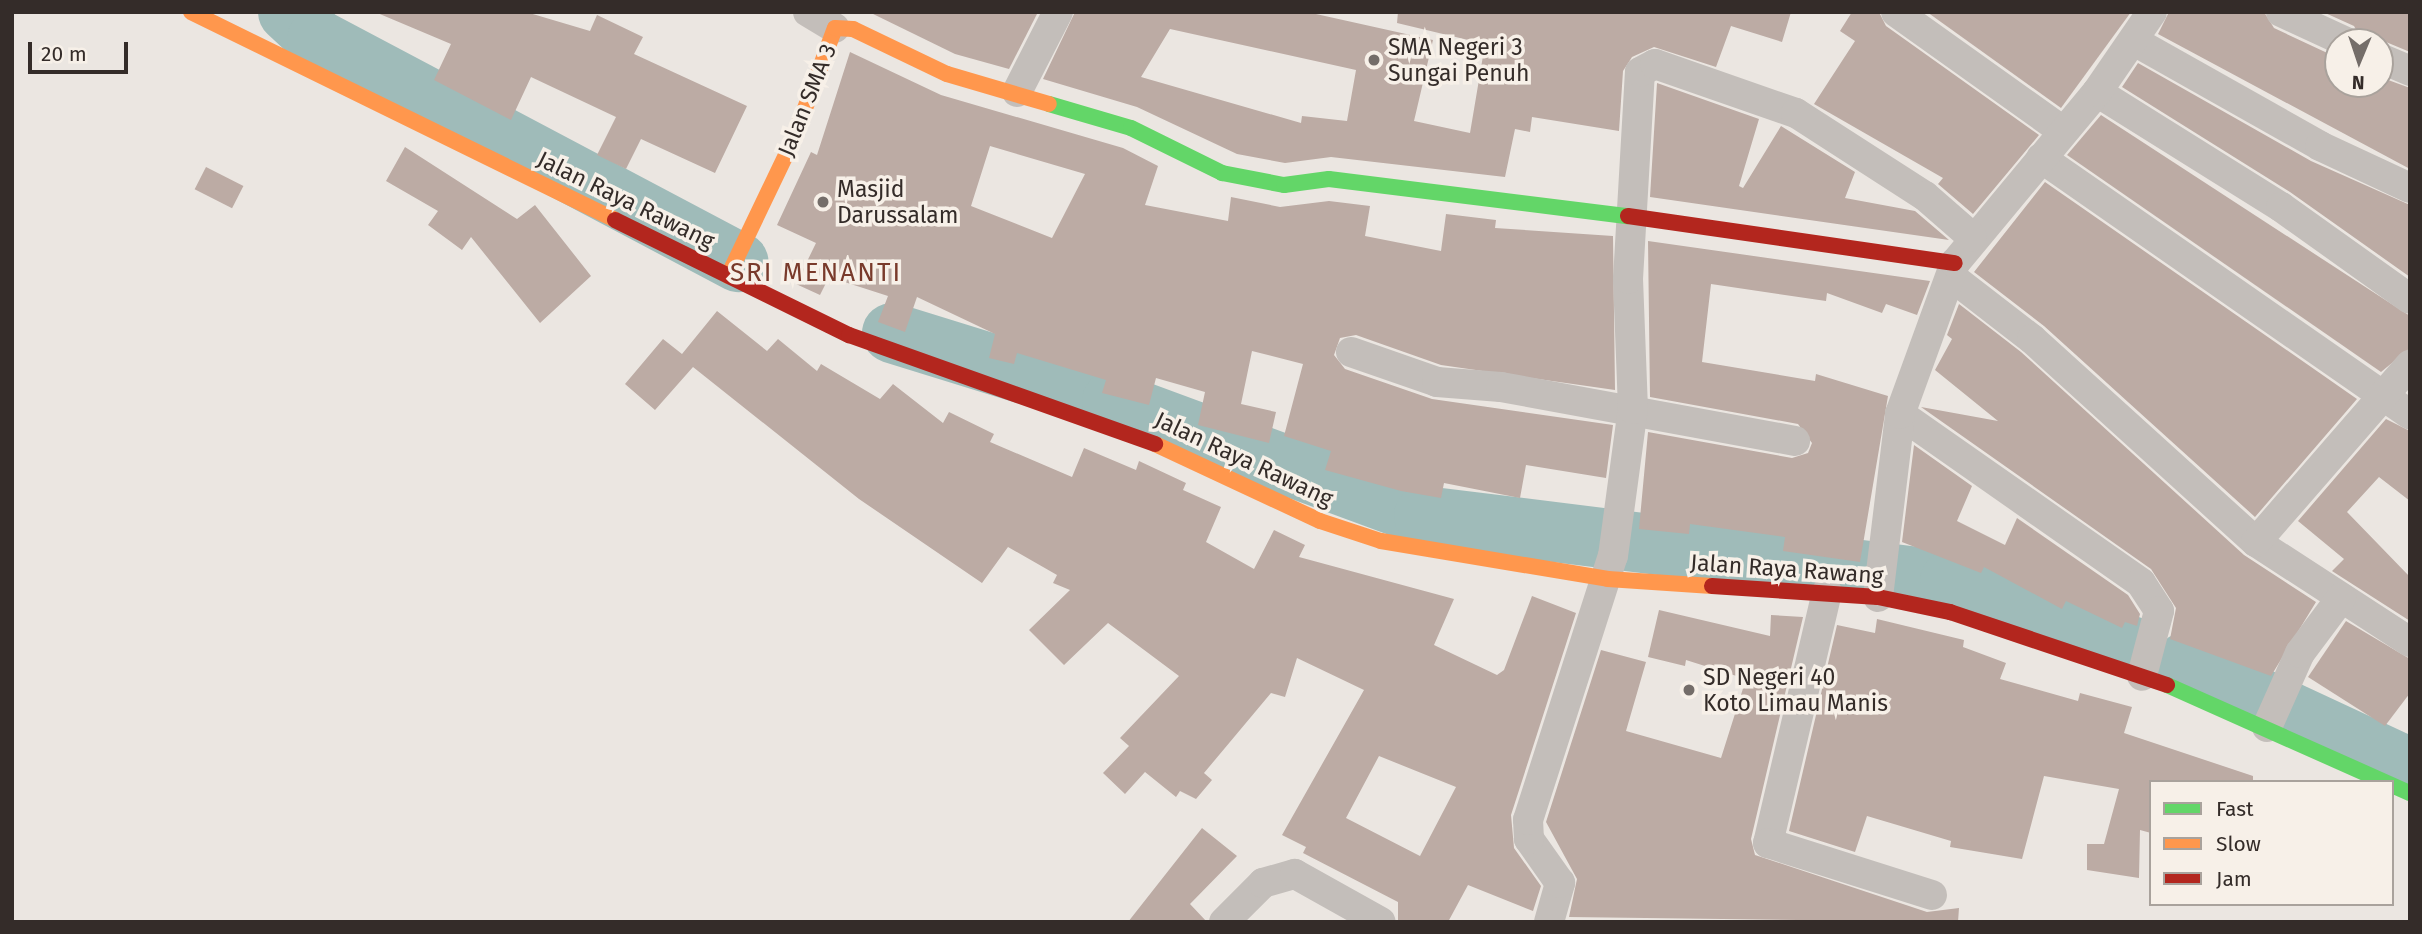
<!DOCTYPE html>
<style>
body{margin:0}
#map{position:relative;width:2422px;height:934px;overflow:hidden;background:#ebe6e1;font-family:"Fira Sans",sans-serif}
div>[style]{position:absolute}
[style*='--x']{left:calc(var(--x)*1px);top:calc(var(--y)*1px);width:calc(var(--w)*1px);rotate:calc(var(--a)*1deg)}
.river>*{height:60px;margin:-30px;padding:0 30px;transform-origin:30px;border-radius:30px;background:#9fbbb9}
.building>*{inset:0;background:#bcaba4;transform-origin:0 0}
.street>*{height:30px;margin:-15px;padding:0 15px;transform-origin:15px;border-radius:15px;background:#c3beba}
.fast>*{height:16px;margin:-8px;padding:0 8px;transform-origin:8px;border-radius:8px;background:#63d668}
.slow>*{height:16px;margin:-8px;padding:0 8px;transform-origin:8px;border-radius:8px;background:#ff974d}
.jam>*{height:16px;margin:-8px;padding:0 8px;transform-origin:8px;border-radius:8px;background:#b3261e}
.dots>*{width:19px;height:19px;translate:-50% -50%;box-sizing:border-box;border:4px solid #f7f0e8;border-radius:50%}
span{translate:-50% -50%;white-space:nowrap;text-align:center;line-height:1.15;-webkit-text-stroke:7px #f7f0e8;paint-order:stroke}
.poi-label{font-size:23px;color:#342c29}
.left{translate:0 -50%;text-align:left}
.street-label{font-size:23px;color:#342c29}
.quarter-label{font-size:26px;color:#793a2b;letter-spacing:2px}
.frame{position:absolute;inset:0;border:14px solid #342c29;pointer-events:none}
.legend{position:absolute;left:2149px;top:780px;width:245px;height:126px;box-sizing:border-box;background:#f7f0e8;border:2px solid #a9a29c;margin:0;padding:9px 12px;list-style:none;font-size:21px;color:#342c29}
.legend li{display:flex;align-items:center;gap:14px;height:35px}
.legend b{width:35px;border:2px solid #a9a29c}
.north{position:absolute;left:2324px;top:28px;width:70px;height:70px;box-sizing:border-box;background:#f7f0e8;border:2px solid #a9a29c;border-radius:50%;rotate:182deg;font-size:19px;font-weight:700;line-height:28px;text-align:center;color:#342c29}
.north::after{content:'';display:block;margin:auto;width:24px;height:32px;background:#746d69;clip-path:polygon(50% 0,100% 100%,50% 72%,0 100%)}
.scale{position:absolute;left:28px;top:42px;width:100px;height:32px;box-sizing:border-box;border:4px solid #342c29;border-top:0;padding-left:9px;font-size:21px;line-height:24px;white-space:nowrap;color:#342c29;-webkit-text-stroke:5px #f7f0e8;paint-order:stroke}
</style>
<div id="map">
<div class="river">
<i style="--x:288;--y:12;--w:40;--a:43"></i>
<i style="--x:317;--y:39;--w:477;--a:27.9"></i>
<i style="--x:892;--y:333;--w:230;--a:17.2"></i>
<i style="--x:1112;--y:401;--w:333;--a:20.2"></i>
<i style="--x:1424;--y:516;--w:530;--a:7.04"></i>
<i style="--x:1950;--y:581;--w:195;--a:19.8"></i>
<i style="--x:2184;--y:663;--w:249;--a:24.9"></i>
</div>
<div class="building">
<i style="clip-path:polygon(375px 12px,526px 12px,590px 31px,597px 15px,643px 37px,634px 54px,747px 106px,715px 173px,641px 139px,626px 169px,597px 155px,616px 117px,531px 77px,511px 120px,434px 80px,451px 44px)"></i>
<i style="clip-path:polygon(869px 12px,1038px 12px,1009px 69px,955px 54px)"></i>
<i style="clip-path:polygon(evenodd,1075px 12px,1307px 12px,1433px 40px,1414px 121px,1470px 133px,1485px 44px,1397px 23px,1398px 12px,1791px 12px,1782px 42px,1731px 26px,1716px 67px,1654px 47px,1632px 57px,1623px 71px,1619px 131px,1532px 117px,1530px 132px,1515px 129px,1505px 177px,1331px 157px,1285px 163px,1237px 154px,1137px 107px,1043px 79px,1075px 12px,1170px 29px,1356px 70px,1347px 121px,1302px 116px,1301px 123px,1141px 77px,1170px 29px)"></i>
<i style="clip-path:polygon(1852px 12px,1879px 12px,1886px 26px,2039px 135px,1973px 214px,1938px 184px,1943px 178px,1814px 104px,1855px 41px,1840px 31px)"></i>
<i style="clip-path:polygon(1927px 12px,2131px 12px,2061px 108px)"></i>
<i style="clip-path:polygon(2169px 12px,2264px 12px,2274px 28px,2338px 58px,2338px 84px,2380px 84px,2380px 77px,2410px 88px,2410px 169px,2158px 34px)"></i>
<i style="clip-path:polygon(2323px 12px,2410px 12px,2410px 52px,2386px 42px,2363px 42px,2354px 26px)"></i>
<i style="clip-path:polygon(evenodd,850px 52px,941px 95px,1123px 148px,1158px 166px,1145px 205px,1228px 221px,1231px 197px,1280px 207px,1329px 201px,1370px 206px,1365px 236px,1441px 251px,1446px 214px,1496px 220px,1495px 228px,1613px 236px,1615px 390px,1441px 365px,1356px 335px,1340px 338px,1334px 355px,1345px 369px,1432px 399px,1613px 425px,1606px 478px,1526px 465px,1520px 498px,1444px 483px,1441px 498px,1401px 491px,1325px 470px,1331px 451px,1284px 436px,1303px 364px,1252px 351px,1241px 404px,1276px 412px,1269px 443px,1198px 425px,1205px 392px,1156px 378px,1149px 405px,1102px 393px,1106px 380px,1017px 353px,1014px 364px,989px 358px,995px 334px,917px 297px,905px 332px,878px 322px,888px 296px,829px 277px,820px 295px,796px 284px,816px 243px,777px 225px,811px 152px,817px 155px,850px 52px,990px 146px,1085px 174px,1052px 238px,971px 206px,990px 146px)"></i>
<i style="clip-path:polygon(2138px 63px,2311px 161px,2410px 205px,2410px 277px,2290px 192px,2122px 87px)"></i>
<i style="clip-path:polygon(1657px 83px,1759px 119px,1739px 186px,1743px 188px,1781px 126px,1855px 172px,1845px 198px,1915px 211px,1949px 240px,1650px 197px)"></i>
<i style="clip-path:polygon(2101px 115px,2410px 316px,2410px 348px,2381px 372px,2067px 155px)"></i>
<i style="clip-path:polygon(405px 147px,517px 219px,535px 205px,591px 276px,540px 323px,471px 237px,462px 250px,428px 225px,438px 211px,386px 181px)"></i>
<i style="left:206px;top:167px;width:42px;height:25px;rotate:27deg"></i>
<i style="clip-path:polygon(2045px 182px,2357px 399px,2255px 517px,2044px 326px,1974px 272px)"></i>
<i style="clip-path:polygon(1648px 241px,1930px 281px,1917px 315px,1886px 304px,1882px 313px,1827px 293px,1826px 301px,1711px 284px,1702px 362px,1815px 381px,1816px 374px,1888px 396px,1860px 562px,1783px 551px,1785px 537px,1690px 524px,1689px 534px,1639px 529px,1648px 432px,1792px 458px,1808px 453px,1812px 443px,1798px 424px,1650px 397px)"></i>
<i style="clip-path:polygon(1959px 304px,2021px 352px,2244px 555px,2316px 602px,2271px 676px,2170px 639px,2176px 608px,2151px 569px,1921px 407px,1998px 421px,1935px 370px,1952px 339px,1947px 335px)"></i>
<i style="clip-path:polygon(evenodd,717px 311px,767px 351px,778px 339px,817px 371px,821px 364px,880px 399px,893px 384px,943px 423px,949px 412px,994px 434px,990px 442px,1072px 477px,1084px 448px,1136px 470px,1139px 461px,1186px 483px,1183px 490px,1221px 507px,1206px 542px,1254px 569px,1274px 530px,1305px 545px,1299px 557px,1454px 599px,1434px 645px,1497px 675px,1504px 670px,1532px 596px,1576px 613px,1511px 815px,1514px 848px,1541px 886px,1533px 911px,1468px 885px,1448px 922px,1398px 922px,1398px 902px,1303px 853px,1306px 847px,1282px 835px,1364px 690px,1297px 658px,1285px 697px,1271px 693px,1204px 773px,1212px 780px,1196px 799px,1180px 791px,1176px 797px,1145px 772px,1125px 794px,1103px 773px,1129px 746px,1120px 738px,1179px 676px,1108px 623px,1064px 665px,1029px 630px,1070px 590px,1053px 583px,1057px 575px,1008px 547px,982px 583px,859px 499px,693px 367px,655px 410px,625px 384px,663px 339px,682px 354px,717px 311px,1379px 756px,1456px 787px,1420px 856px,1346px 818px,1379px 756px)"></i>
<i style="clip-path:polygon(2386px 419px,2410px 431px,2410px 501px,2379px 477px,2347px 512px,2410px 577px,2410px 621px,2332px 571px,2344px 559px,2298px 521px)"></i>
<i style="clip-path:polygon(1914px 445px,1972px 486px,1957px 521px,2005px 545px,2017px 518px,2128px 595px,2140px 614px,2137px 626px,2125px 622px,2122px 628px,2066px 601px,2062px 609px,1984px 567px,1981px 573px,1902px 542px)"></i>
<i style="clip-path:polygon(1659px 610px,1770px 636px,1771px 615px,1803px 617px,1751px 839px,1755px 855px,1927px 912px,1959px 908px,1958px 922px,1569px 917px,1577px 879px,1546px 822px,1601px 650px,1646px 662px,1626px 731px,1721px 758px,1746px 679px,1686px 660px,1685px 666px,1648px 657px)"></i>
<i style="clip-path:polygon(1877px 619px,1964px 640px,1963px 647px,2006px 663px,2000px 679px,2078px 701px,2080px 693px,2132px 707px,2124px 733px,2253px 776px,2253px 782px,2151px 782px,2151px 833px,2140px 830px,2139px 878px,2087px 870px,2087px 844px,2104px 844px,2119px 789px,2044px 776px,2022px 859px,1950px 847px,1951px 841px,1867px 816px,1855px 852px,1789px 831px,1837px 625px,1875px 633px)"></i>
<i style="clip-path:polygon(2346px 621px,2410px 659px,2410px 693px,2385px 726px,2308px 677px)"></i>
<i style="clip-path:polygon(1202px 828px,1237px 856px,1190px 904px,1207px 922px,1128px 922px)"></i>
</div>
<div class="street">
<i style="--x:808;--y:12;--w:31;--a:31"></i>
<i style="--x:1896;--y:12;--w:205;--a:35.5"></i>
<i style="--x:2281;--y:12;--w:72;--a:24.8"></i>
<i style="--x:2134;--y:41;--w:214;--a:29.4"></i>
<i style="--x:2320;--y:146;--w:99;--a:25"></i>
<i style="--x:2380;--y:58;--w:33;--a:23"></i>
<i style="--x:1017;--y:92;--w:90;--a:-62.9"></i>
<i style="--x:2097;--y:92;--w:217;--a:32"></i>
<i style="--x:2281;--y:207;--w:158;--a:35.5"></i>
<i style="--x:2041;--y:158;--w:449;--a:34.8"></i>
<i style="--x:1953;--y:278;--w:100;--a:37.7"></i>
<i style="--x:2032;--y:339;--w:302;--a:42.2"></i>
<i style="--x:2256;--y:542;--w:184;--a:33"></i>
<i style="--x:1351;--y:352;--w:91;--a:19.2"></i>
<i style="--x:1437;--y:382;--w:64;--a:4.5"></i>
<i style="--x:1501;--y:387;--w:299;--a:10.4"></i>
<i style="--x:1900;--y:414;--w:294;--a:35"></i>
<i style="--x:2141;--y:583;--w:33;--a:57"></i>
<i style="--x:2159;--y:611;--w:67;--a:104.7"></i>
<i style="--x:2256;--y:542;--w:235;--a:-49"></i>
<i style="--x:1827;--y:592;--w:258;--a:103.2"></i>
<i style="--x:1768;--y:843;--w:172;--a:17.6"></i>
<i style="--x:1878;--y:597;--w:184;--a:-83.1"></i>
<i style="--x:1900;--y:414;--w:161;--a:-70"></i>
<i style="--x:1955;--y:263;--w:222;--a:-50.3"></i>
<i style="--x:2097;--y:92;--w:97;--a:-55.5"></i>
<i style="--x:2267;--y:727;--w:81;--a:-66"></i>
<i style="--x:2300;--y:653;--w:69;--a:-53.3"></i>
<i style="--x:1224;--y:922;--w:55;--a:-45"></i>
<i style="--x:1263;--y:883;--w:33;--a:-16"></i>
<i style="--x:1295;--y:874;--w:98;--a:29.2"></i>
<i style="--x:1549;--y:922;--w:41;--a:-74.2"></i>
<i style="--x:1560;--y:883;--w:54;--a:-125.2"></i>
<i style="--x:1529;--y:839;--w:19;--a:-93"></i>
<i style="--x:1528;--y:820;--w:277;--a:-72.2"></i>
<i style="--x:1613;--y:556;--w:148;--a:-82.3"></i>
<i style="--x:1633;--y:409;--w:130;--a:-92.2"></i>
<i style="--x:1628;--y:279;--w:207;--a:-86.7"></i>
<i style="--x:1640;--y:72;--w:17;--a:-28"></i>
<i style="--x:1655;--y:64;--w:149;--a:19.2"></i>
<i style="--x:1796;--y:113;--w:153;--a:32.8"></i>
<i style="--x:1925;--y:196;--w:62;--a:41.1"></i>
</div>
<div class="fast">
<i style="--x:1049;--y:104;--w:85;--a:16.3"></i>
<i style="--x:1131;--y:128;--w:102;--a:26.3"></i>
<i style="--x:1222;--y:173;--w:63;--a:11"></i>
<i style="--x:1284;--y:185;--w:45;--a:-7.6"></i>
<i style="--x:1329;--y:179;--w:301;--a:7.1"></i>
<i style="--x:2167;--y:685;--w:266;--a:24"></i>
</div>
<div class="slow">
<i style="--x:191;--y:12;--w:472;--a:26.1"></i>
<i style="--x:728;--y:276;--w:153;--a:-64.4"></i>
<i style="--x:794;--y:138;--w:117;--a:-69.6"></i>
<i style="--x:835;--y:28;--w:18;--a:3"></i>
<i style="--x:853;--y:29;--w:104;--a:25.6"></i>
<i style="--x:947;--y:74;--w:106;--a:16.4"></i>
<i style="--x:1155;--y:444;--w:182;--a:25"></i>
<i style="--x:1320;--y:521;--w:64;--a:18.2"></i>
<i style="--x:1381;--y:541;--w:230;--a:9.5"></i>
<i style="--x:1608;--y:579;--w:104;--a:3.9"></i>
</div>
<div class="jam">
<i style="--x:1628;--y:216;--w:330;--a:8.2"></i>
<i style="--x:615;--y:220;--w:261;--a:26.2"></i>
<i style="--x:849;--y:335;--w:325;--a:19.6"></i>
<i style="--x:1712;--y:586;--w:166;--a:3.8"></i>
<i style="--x:1878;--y:597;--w:74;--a:11.8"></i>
<i style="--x:1950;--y:612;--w:229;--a:18.6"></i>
</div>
<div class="dots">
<i style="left:1374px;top:60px;background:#746d69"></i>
<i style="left:823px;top:202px;background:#746d69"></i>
<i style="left:1689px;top:690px;background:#746d69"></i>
</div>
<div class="poi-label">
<span class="left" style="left:1388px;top:60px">SMA Negeri 3<br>Sungai Penuh</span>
<span class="left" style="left:837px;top:202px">Masjid<br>Darussalam</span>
<span class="left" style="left:1703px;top:690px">SD Negeri 40<br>Koto Limau Manis</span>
</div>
<div class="street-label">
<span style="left:807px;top:100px;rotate:-68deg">Jalan SMA 3</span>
<span style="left:626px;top:200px;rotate:26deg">Jalan Raya Rawang</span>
<span style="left:1244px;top:459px;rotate:25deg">Jalan Raya Rawang</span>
<span style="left:1787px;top:569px;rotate:4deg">Jalan Raya Rawang</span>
</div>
<div class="quarter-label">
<span style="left:816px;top:273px">SRI MENANTI</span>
</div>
<div class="frame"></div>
<ul class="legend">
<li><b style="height:9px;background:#63d668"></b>Fast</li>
<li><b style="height:9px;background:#ff974d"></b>Slow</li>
<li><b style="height:9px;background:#b3261e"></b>Jam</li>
</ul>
<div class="north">N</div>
<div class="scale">20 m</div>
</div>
